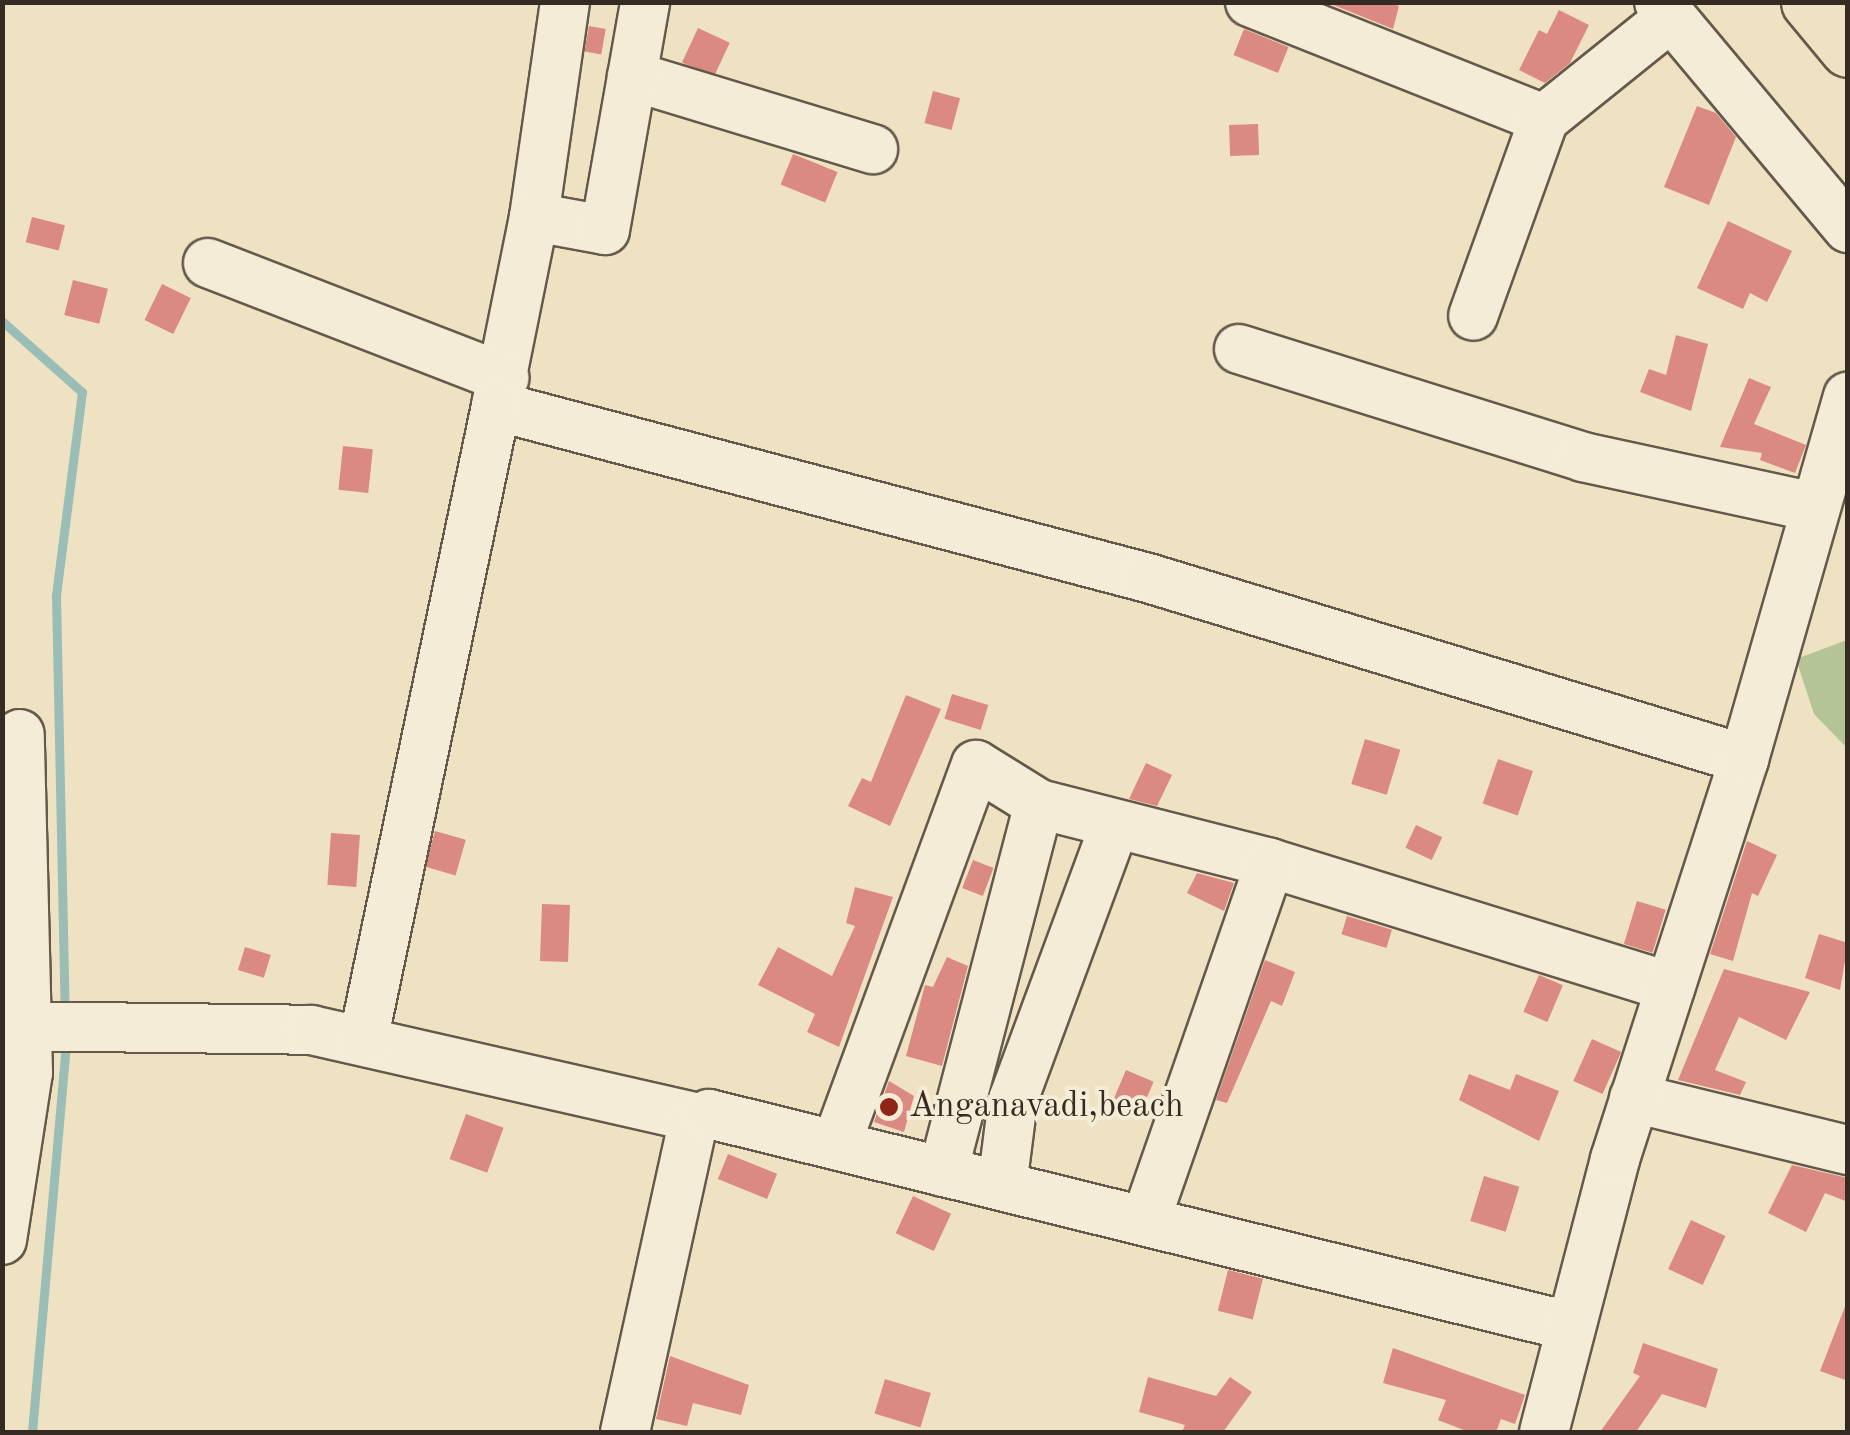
<!DOCTYPE html>
<style>
body{margin:0}
#map{position:relative;width:1850px;height:1435px;overflow:hidden;background:#efe2c2;font-family:"Old Standard TT",serif}
div>[style]{position:absolute}
[style*='--x']{left:calc(var(--x)*1px);top:calc(var(--y)*1px);width:calc(var(--w)*1px);rotate:calc(var(--a)*1deg)}
.green>*{inset:0;background:#b5c496}
.stream>*{height:9px;margin:-4.5px;padding:0 4.5px;transform-origin:4.5px;border-radius:4.5px;background:#9abdb5}
.building>*{inset:0;background:#da8a81;transform-origin:0 0}
.roads{filter:drop-shadow(2px 0 #64594a) drop-shadow(-2px 0 #64594a) drop-shadow(0 2px #64594a) drop-shadow(0 -2px #64594a)}
.minor>*{height:48px;margin:-24px;padding:0 24px;transform-origin:24px;border-radius:24px;background:#f5ecd7}
.highway>*{height:55px;margin:-27.5px;padding:0 27.5px;transform-origin:27.5px;border-radius:27.5px;background:#efe2c2}
.dots>*{width:28px;height:28px;translate:-50% -50%;box-sizing:border-box;border:5px solid #f5ecd7;border-radius:50%}
span{translate:-50% -50%;white-space:nowrap;text-align:center;line-height:1.15;-webkit-text-stroke:8px #f5ecd7;paint-order:stroke}
.poi-label{font-size:35px;color:#352b22}
.left{translate:0 -50%;text-align:left}
.frame{position:absolute;inset:0;border:5px solid #352b22;pointer-events:none}
</style>
<div id="map">
<div class="green">
<i style="clip-path:polygon(1847px 640px,1847px 748px,1814px 714px,1796px 659px)"></i>
</div>
<div class="stream">
<i style="--x:2;--y:321;--w:107;--a:41.6"></i>
<i style="--x:82;--y:392;--w:206;--a:97.3"></i>
<i style="--x:56;--y:596;--w:415;--a:88.8"></i>
<i style="--x:32;--y:1432;--w:391;--a:-85"></i>
</div>
<div class="building">
<i style="clip-path:polygon(1326px 2px,1386px 2px,1399px 6px,1393px 29px)"></i>
<i style="clip-path:polygon(1559px 10px,1589px 25px,1570px 63px,1545px 83px,1519px 70px,1539px 30px,1547px 34px)"></i>
<i style="left:589px;top:26px;width:17px;height:26px;rotate:10deg"></i>
<i style="left:698px;top:28px;width:35px;height:38px;rotate:25deg"></i>
<i style="left:1244px;top:29px;width:48px;height:28px;rotate:22deg"></i>
<i style="left:933px;top:91px;width:28px;height:33px;rotate:15deg"></i>
<i style="clip-path:polygon(1697px 106px,1716px 113px,1736px 137px,1709px 205px,1664px 187px)"></i>
<i style="left:1258px;top:124px;width:31px;height:29px;rotate:88deg"></i>
<i style="left:793px;top:154px;width:48px;height:33px;rotate:22deg"></i>
<i style="left:32px;top:217px;width:34px;height:26px;rotate:14deg"></i>
<i style="clip-path:polygon(1728px 221px,1792px 251px,1767px 302px,1750px 293px,1743px 309px,1697px 288px)"></i>
<i style="left:73px;top:280px;width:36px;height:36px;rotate:14deg"></i>
<i style="left:162px;top:284px;width:32px;height:40px;rotate:26deg"></i>
<i style="clip-path:polygon(1676px 335px,1708px 344px,1691px 411px,1640px 392px,1649px 369px,1666px 375px)"></i>
<i style="clip-path:polygon(1749px 378px,1771px 387px,1754px 424px,1806px 445px,1795px 473px,1760px 460px,1762px 453px,1720px 447px)"></i>
<i style="left:343px;top:446px;width:30px;height:44px;rotate:6deg"></i>
<i style="left:952px;top:694px;width:38px;height:26px;rotate:17deg"></i>
<i style="clip-path:polygon(906px 695px,941px 709px,890px 826px,848px 806px,862px 778px,871px 782px)"></i>
<i style="left:1365px;top:739px;width:37px;height:47px;rotate:17deg"></i>
<i style="left:1498px;top:759px;width:37px;height:47px;rotate:19deg"></i>
<i style="clip-path:polygon(1146px 763px,1172px 775px,1157px 806px,1129px 799px)"></i>
<i style="left:1416px;top:825px;width:29px;height:25px;rotate:25deg"></i>
<i style="left:435px;top:831px;width:32px;height:37px;rotate:16deg"></i>
<i style="left:331px;top:833px;width:29px;height:52px;rotate:4deg"></i>
<i style="clip-path:polygon(1747px 841px,1777px 855px,1758px 896px,1752px 893px,1733px 961px,1710px 954px)"></i>
<i style="left:973px;top:860px;width:22px;height:30px;rotate:21deg"></i>
<i style="clip-path:polygon(1197px 873px,1234px 883px,1224px 911px,1187px 893px)"></i>
<i style="clip-path:polygon(855px 887px,893px 897px,839px 1047px,807px 1032px,815px 1014px,758px 985px,778px 947px,832px 976px,855px 926px,846px 923px)"></i>
<i style="left:1637px;top:901px;width:30px;height:45px;rotate:17deg"></i>
<i style="left:542px;top:904px;width:28px;height:57px;rotate:2deg"></i>
<i style="left:1347px;top:916px;width:47px;height:19px;rotate:17deg"></i>
<i style="clip-path:polygon(1819px 934px,1848px 943px,1840px 990px,1805px 978px)"></i>
<i style="left:245px;top:947px;width:27px;height:24px;rotate:17deg"></i>
<i style="clip-path:polygon(947px 957px,968px 966px,942px 1066px,906px 1056px,925px 985px,933px 987px)"></i>
<i style="clip-path:polygon(1265px 960px,1295px 972px,1282px 1006px,1271px 1001px,1227px 1103px,1216px 1100px)"></i>
<i style="clip-path:polygon(1724px 969px,1810px 992px,1786px 1040px,1739px 1017px,1715px 1070px,1746px 1082px,1740px 1095px,1678px 1080px)"></i>
<i style="left:1539px;top:975px;width:26px;height:40px;rotate:23deg"></i>
<i style="left:1592px;top:1039px;width:32px;height:46px;rotate:24deg"></i>
<i style="left:1126px;top:1070px;width:30px;height:40px;rotate:23deg"></i>
<i style="clip-path:polygon(1469px 1074px,1510px 1090px,1516px 1074px,1559px 1091px,1539px 1141px,1459px 1100px)"></i>
<i style="clip-path:polygon(889px 1081px,914px 1096px,904px 1132px,874px 1122px)"></i>
<i style="left:466px;top:1114px;width:40px;height:48px;rotate:20deg"></i>
<i style="left:728px;top:1154px;width:53px;height:27px;rotate:22deg"></i>
<i style="clip-path:polygon(1792px 1165px,1848px 1178px,1848px 1202px,1825px 1193px,1806px 1232px,1768px 1213px)"></i>
<i style="left:1484px;top:1176px;width:37px;height:47px;rotate:17deg"></i>
<i style="left:913px;top:1196px;width:42px;height:41px;rotate:25deg"></i>
<i style="left:1691px;top:1220px;width:38px;height:54px;rotate:25deg"></i>
<i style="left:1228px;top:1270px;width:36px;height:42px;rotate:14deg"></i>
<i style="clip-path:polygon(1846px 1304px,1848px 1305px,1848px 1381px,1820px 1371px)"></i>
<i style="clip-path:polygon(1643px 1343px,1718px 1369px,1706px 1408px,1662px 1394px,1636px 1432px,1600px 1432px,1640px 1376px,1633px 1373px)"></i>
<i style="clip-path:polygon(1393px 1348px,1525px 1395px,1515px 1424px,1501px 1419px,1496px 1432px,1469px 1432px,1438px 1420px,1446px 1400px,1383px 1383px)"></i>
<i style="clip-path:polygon(670px 1356px,749px 1385px,741px 1415px,693px 1403px,687px 1426px,656px 1419px)"></i>
<i style="clip-path:polygon(1148px 1377px,1216px 1396px,1230px 1377px,1252px 1392px,1223px 1432px,1182px 1432px,1185px 1425px,1139px 1412px)"></i>
<i style="left:885px;top:1379px;width:48px;height:36px;rotate:17deg"></i>
</div>
<div class="roads">
<div class="minor">
<i style="--x:565;--y:2;--w:217;--a:98.2"></i>
<i style="--x:534;--y:217;--w:193;--a:101.4"></i>
<i style="--x:496;--y:406;--w:674;--a:14.78"></i>
<i style="--x:1148;--y:578;--w:623;--a:16.89"></i>
<i style="--x:1250;--y:2;--w:316;--a:21.7"></i>
<i style="--x:1544;--y:119;--w:209;--a:109.8"></i>
<i style="--x:1659;--y:2;--w:295;--a:50.1"></i>
<i style="--x:632;--y:76;--w:252;--a:16.9"></i>
<i style="--x:1544;--y:119;--w:163;--a:-38.8"></i>
<i style="--x:534;--y:217;--w:72;--a:10.4"></i>
<i style="--x:605;--y:230;--w:231;--a:-80"></i>
<i style="--x:208;--y:263;--w:318;--a:21.2"></i>
<i style="--x:1239;--y:349;--w:361;--a:17.4"></i>
<i style="--x:1583;--y:457;--w:236;--a:12.2"></i>
<i style="--x:1270;--y:863;--w:419;--a:17.2"></i>
<i style="--x:2;--y:1026;--w:309;--a:0.7"></i>
<i style="--x:311;--y:1030;--w:398;--a:12.8"></i>
<i style="--x:363;--y:1041;--w:649;--a:-78.17"></i>
<i style="--x:1634;--y:1098;--w:220;--a:13.7"></i>
<i style="--x:836;--y:1145;--w:405;--a:-69.8"></i>
<i style="--x:976;--y:765;--w:74;--a:31.8"></i>
<i style="--x:1039;--y:804;--w:238;--a:14.3"></i>
<i style="--x:1270;--y:863;--w:379;--a:109.2"></i>
<i style="--x:943;--y:1172;--w:380;--a:-75.4"></i>
<i style="--x:1002;--y:1186;--w:87;--a:-82.7"></i>
<i style="--x:1013;--y:1100;--w:294;--a:-69.7"></i>
<i style="--x:2;--y:1240;--w:169;--a:-81.2"></i>
<i style="--x:28;--y:1073;--w:339;--a:-91.4"></i>
<i style="--x:625;--y:1432;--w:315;--a:-77.6"></i>
<i style="--x:693;--y:1124;--w:19;--a:-32"></i>
<i style="--x:709;--y:1114;--w:886;--a:13.85"></i>
<i style="--x:1544;--y:1432;--w:282;--a:-75.4"></i>
<i style="--x:1615;--y:1159;--w:420;--a:-72.1"></i>
<i style="--x:1744;--y:759;--w:377;--a:-74"></i>
</div>
<div class="highway">
<i style="--x:1809;--y:2;--w:61;--a:50.3"></i>
</div>
</div>
<div class="dots">
<i style="left:889px;top:1107px;background:#8f2418"></i>
</div>
<div class="poi-label">
<span class="left" style="left:909px;top:1107px">Anganavadi,beach</span>
</div>
<div class="frame"></div>
</div>
